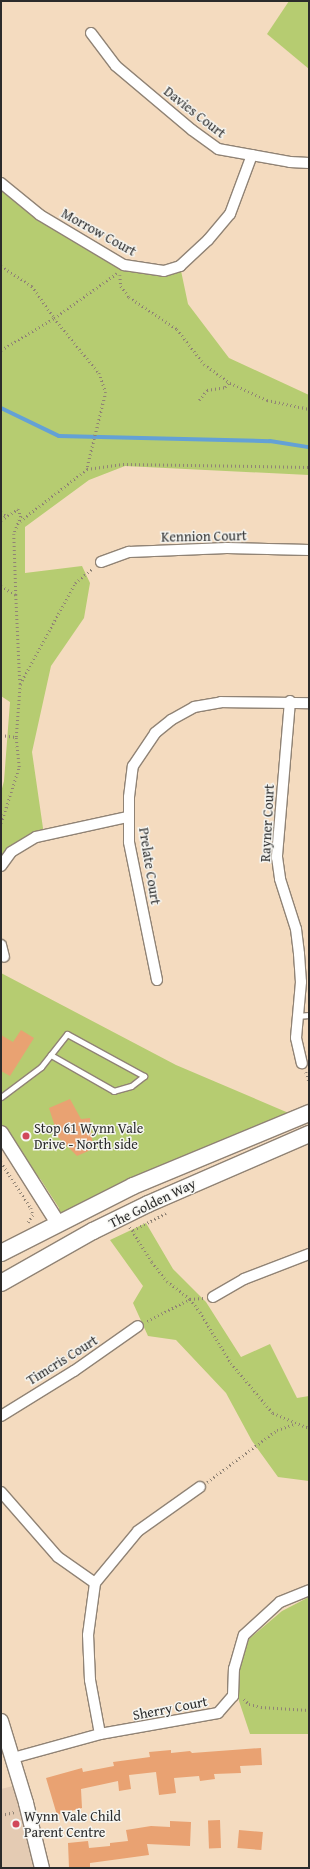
<!DOCTYPE html>
<style>
body{margin:0}
#map{position:relative;width:310px;height:1869px;overflow:hidden;background:#f4dbbf;font-family:"Gentium Book Plus",serif}
div>[style]{position:absolute}
[style*='--x']{left:calc(var(--x)*1px);top:calc(var(--y)*1px);width:calc(var(--w)*1px);rotate:calc(var(--a)*1deg)}
.built>*{inset:0;background:#e4cbb3}
.green>*{inset:0;background:#b6cc71}
.stream>*{height:4px;margin:-2px;padding:0 2px;transform-origin:2px;border-radius:2px;background:#64a1d5}
.building>*{inset:0;background:#e9a272;transform-origin:0 0}
.path>*{height:2.5px;margin-top:-1.25px;transform-origin:0;background:repeating-linear-gradient(90deg,#908375 0 1px,transparent 0 4px)}
.roads{filter:drop-shadow(1px 0 #908375) drop-shadow(-1px 0 #908375) drop-shadow(0 1px #908375) drop-shadow(0 -1px #908375)}
.lane>*{height:5px;margin:-2.5px;padding:0 2.5px;transform-origin:2.5px;border-radius:2.5px;background:#fff}
.street>*{height:10px;margin:-5px;padding:0 5px;transform-origin:5px;border-radius:5px;background:#fff}
.secondary>*{height:14px;margin:-7px;padding:0 7px;transform-origin:7px;border-radius:7px;background:#fff}
.primary>*{height:16px;margin:-8px;padding:0 8px;transform-origin:8px;border-radius:8px;background:#fff}
.dots>*{width:11px;height:11px;translate:-50% -50%;box-sizing:border-box;border:2px solid #f6f6f2;border-radius:50%}
span{translate:-50% -50%;white-space:nowrap;text-align:center;line-height:1.15;-webkit-text-stroke:3px #f6f6f2;paint-order:stroke}
.street-label{font-size:14px;color:#2b2b2b}
.poi-label{font-size:14px;color:#2b2b2b}
.left{translate:0 -50%;text-align:left}
.frame{position:absolute;inset:0;border:2px solid #2b2b2b;pointer-events:none}
</style>
<div id="map">
<div class="built">
<i style="clip-path:polygon(21px 1784px,42px 1868px,1px 1868px,1px 1789px)"></i>
</div>
<div class="green">
<i style="clip-path:polygon(289px 1px,309px 1px,309px 69px,267px 34px)"></i>
<i style="clip-path:polygon(1px 183px,40px 215px,142px 270px,180px 266px,188px 304px,229px 358px,309px 395px,309px 475px,125px 466px,89px 480px,25px 527px,25px 573px,82px 566px,90px 583px,84px 618px,51px 666px,32px 752px,44px 835px,11px 852px,1px 867px,1px 792px,4px 781px,10px 702px,1px 696px)"></i>
<i style="clip-path:polygon(1px 973px,176px 1065px,298px 1117px,58px 1223px,59px 1208px,41px 1180px,1px 1133px)"></i>
<i style="clip-path:polygon(146px 1223px,173px 1269px,206px 1302px,241px 1357px,270px 1344px,297px 1398px,309px 1396px,309px 1481px,278px 1477px,252px 1441px,226px 1393px,176px 1340px,148px 1336px,133px 1303px,143px 1286px,110px 1240px)"></i>
<i style="clip-path:polygon(309px 1597px,309px 1734px,250px 1734px,239px 1701px,239px 1666px,249px 1639px,282px 1611px)"></i>
</div>
<div class="stream">
<i style="--x:1;--y:408;--w:64;--a:25.8"></i>
<i style="--x:59;--y:436;--w:211;--a:1.4"></i>
<i style="--x:270;--y:441;--w:39;--a:9"></i>
</div>
<div class="building">
<i style="clip-path:polygon(21px 1030px,34px 1038px,10px 1076px,1px 1071px,1px 1035px,13px 1042px)"></i>
<i style="clip-path:polygon(70px 1099px,81px 1119px,90px 1118px,93px 1149px,77px 1156px,53px 1132px,56px 1130px,49px 1108px)"></i>
<i style="clip-path:polygon(261px 1748px,262px 1765px,240px 1766px,241px 1773px,214px 1774px,215px 1779px,200px 1781px,199px 1776px,174px 1778px,176px 1793px,159px 1795px,156px 1772px,129px 1775px,131px 1789px,119px 1791px,118px 1781px,81px 1789px,82px 1808px,57px 1815px,46px 1778px,82px 1768px,83px 1772px,114px 1766px,113px 1762px,150px 1757px,149px 1752px,171px 1750px,171px 1753px,190px 1751px,192px 1753px)"></i>
<i style="left:220px;top:1820px;width:28px;height:12px;rotate:88deg"></i>
<i style="clip-path:polygon(170px 1821px,191px 1822px,190px 1846px,147px 1844px,149px 1855px,90px 1863px,90px 1868px,69px 1868px,68px 1843px,88px 1841px,89px 1848px,110px 1846px,110px 1843px,128px 1841px,126px 1830px,151px 1826px,170px 1827px)"></i>
<i style="left:239px;top:1830px;width:24px;height:18px;rotate:5deg"></i>
</div>
<div class="path">
<i style="--x:1;--y:266;--w:37;--a:33"></i>
<i style="--x:32;--y:286;--w:39;--a:55"></i>
<i style="--x:54;--y:318;--w:71;--a:50.7"></i>
<i style="--x:99;--y:373;--w:20;--a:70"></i>
<i style="--x:106;--y:392;--w:79;--a:103.9"></i>
<i style="--x:120;--y:275;--w:11;--a:85"></i>
<i style="--x:121;--y:286;--w:14;--a:54"></i>
<i style="--x:129;--y:297;--w:58;--a:33.7"></i>
<i style="--x:177;--y:329;--w:44;--a:52.4"></i>
<i style="--x:204;--y:364;--w:32;--a:36"></i>
<i style="--x:230;--y:383;--w:41;--a:24.7"></i>
<i style="--x:267;--y:400;--w:43;--a:12.1"></i>
<i style="--x:1;--y:350;--w:62;--a:-31.1"></i>
<i style="--x:54;--y:318;--w:77;--a:-35.5"></i>
<i style="--x:199;--y:400;--w:13;--a:-51"></i>
<i style="--x:207;--y:390;--w:18;--a:-9"></i>
<i style="--x:225;--y:387;--w:6;--a:-51"></i>
<i style="--x:1;--y:512;--w:6;--a:39"></i>
<i style="--x:1;--y:520;--w:20;--a:-33"></i>
<i style="--x:18;--y:509;--w:8;--a:67"></i>
<i style="--x:21;--y:516;--w:19;--a:111"></i>
<i style="--x:14;--y:534;--w:61;--a:88.1"></i>
<i style="--x:20;--y:521;--w:85;--a:-37.8"></i>
<i style="--x:87;--y:469;--w:36;--a:-8"></i>
<i style="--x:123;--y:464;--w:186;--a:0.9"></i>
<i style="--x:1;--y:586;--w:17;--a:31"></i>
<i style="--x:16;--y:595;--w:88;--a:87.4"></i>
<i style="--x:1;--y:735;--w:15;--a:8"></i>
<i style="--x:1;--y:823;--w:59;--a:-72.2"></i>
<i style="--x:19;--y:767;--w:30;--a:-96"></i>
<i style="--x:16;--y:737;--w:53;--a:-85.7"></i>
<i style="--x:20;--y:684;--w:115;--a:-61.4"></i>
<i style="--x:75;--y:583;--w:23;--a:-40"></i>
<i style="--x:306;--y:1072;--w:9;--a:72"></i>
<i style="--x:1;--y:1162;--w:55;--a:56.9"></i>
<i style="--x:31;--y:1208;--w:7;--a:74"></i>
<i style="--x:33;--y:1215;--w:9;--a:122"></i>
<i style="--x:130;--y:1227;--w:41;--a:57.8"></i>
<i style="--x:152;--y:1262;--w:24;--a:52"></i>
<i style="--x:167;--y:1281;--w:29;--a:38"></i>
<i style="--x:190;--y:1299;--w:16;--a:52"></i>
<i style="--x:200;--y:1312;--w:60;--a:58.7"></i>
<i style="--x:231;--y:1363;--w:65;--a:50"></i>
<i style="--x:273;--y:1413;--w:39;--a:23"></i>
<i style="--x:133;--y:1230;--w:37;--a:-27"></i>
<i style="--x:147;--y:1321;--w:48;--a:-27.1"></i>
<i style="--x:190;--y:1299;--w:13;--a:-4"></i>
<i style="--x:207;--y:1482;--w:87;--a:-36.6"></i>
<i style="--x:277;--y:1430;--w:18;--a:-19"></i>
<i style="--x:244;--y:1699;--w:7;--a:45"></i>
<i style="--x:249;--y:1704;--w:12;--a:14"></i>
<i style="--x:261;--y:1707;--w:48;--a:3.6"></i>
<i style="--x:1;--y:1815;--w:14;--a:-12"></i>
</div>
<div class="roads">
<div class="lane">
<i style="--x:297;--y:1016;--w:12;--a:-5"></i>
<i style="--x:1;--y:1097;--w:50;--a:-36.9"></i>
<i style="--x:41;--y:1067;--w:42;--a:-51.8"></i>
<i style="--x:67;--y:1034;--w:88;--a:28.6"></i>
<i style="--x:144;--y:1076;--w:16;--a:142"></i>
<i style="--x:131;--y:1086;--w:18;--a:164"></i>
<i style="--x:114;--y:1091;--w:73;--a:-150.3"></i>
</div>
<div class="street">
<i style="--x:91;--y:33;--w:41;--a:52.9"></i>
<i style="--x:116;--y:66;--w:99;--a:40.1"></i>
<i style="--x:192;--y:130;--w:32;--a:36"></i>
<i style="--x:218;--y:149;--w:73;--a:10.2"></i>
<i style="--x:290;--y:162;--w:19;--a:3"></i>
<i style="--x:1;--y:183;--w:50;--a:39.4"></i>
<i style="--x:40;--y:215;--w:98;--a:30.8"></i>
<i style="--x:124;--y:265;--w:40;--a:8.5"></i>
<i style="--x:164;--y:271;--w:17;--a:-17"></i>
<i style="--x:180;--y:266;--w:38;--a:-43"></i>
<i style="--x:208;--y:240;--w:34;--a:-50"></i>
<i style="--x:230;--y:214;--w:63;--a:-69.6"></i>
<i style="--x:101;--y:562;--w:30;--a:-20"></i>
<i style="--x:129;--y:552;--w:98;--a:-2.3"></i>
<i style="--x:227;--y:548;--w:82;--a:1.4"></i>
<i style="--x:290;--y:701;--w:157;--a:94.8"></i>
<i style="--x:277;--y:857;--w:22;--a:82"></i>
<i style="--x:280;--y:879;--w:52;--a:72.3"></i>
<i style="--x:296;--y:929;--w:25;--a:83"></i>
<i style="--x:299;--y:954;--w:28;--a:86"></i>
<i style="--x:301;--y:982;--w:56;--a:95.1"></i>
<i style="--x:296;--y:1038;--w:26;--a:77"></i>
<i style="--x:1;--y:866;--w:17;--a:-54"></i>
<i style="--x:11;--y:852;--w:29;--a:-31"></i>
<i style="--x:36;--y:837;--w:94;--a:-12.3"></i>
<i style="--x:1;--y:945;--w:12;--a:76"></i>
<i style="--x:157;--y:980;--w:141;--a:-101.5"></i>
<i style="--x:129;--y:842;--w:45;--a:-90"></i>
<i style="--x:129;--y:797;--w:31;--a:-83"></i>
<i style="--x:133;--y:766;--w:40;--a:-56"></i>
<i style="--x:155;--y:733;--w:21;--a:-39"></i>
<i style="--x:171;--y:720;--w:26;--a:-29"></i>
<i style="--x:194;--y:707;--w:27;--a:-10"></i>
<i style="--x:221;--y:702;--w:88;--a:0.7"></i>
<i style="--x:213;--y:1297;--w:36;--a:-30"></i>
<i style="--x:244;--y:1279;--w:70;--a:-21"></i>
<i style="--x:1;--y:1416;--w:86;--a:-31.7"></i>
<i style="--x:74;--y:1371;--w:78;--a:-35.1"></i>
<i style="--x:1;--y:1492;--w:86;--a:48.8"></i>
<i style="--x:58;--y:1557;--w:45;--a:35.1"></i>
<i style="--x:100;--y:1734;--w:55;--a:-100.5"></i>
<i style="--x:90;--y:1680;--w:45;--a:-92.5"></i>
<i style="--x:88;--y:1635;--w:52;--a:-82.3"></i>
<i style="--x:95;--y:1583;--w:67;--a:-50.4"></i>
<i style="--x:138;--y:1531;--w:76;--a:-35.4"></i>
<i style="--x:13;--y:1758;--w:90;--a:-15.4"></i>
<i style="--x:100;--y:1734;--w:120;--a:-10.1"></i>
<i style="--x:218;--y:1713;--w:23;--a:-49"></i>
<i style="--x:233;--y:1696;--w:27;--a:-88"></i>
<i style="--x:234;--y:1669;--w:35;--a:-74"></i>
<i style="--x:244;--y:1635;--w:49;--a:-42.5"></i>
<i style="--x:280;--y:1602;--w:31;--a:-22"></i>
</div>
<div class="secondary">
<i style="--x:1;--y:1133;--w:107;--a:57.7"></i>
<i style="--x:1;--y:1721;--w:86;--a:73"></i>
<i style="--x:26;--y:1803;--w:67;--a:76.2"></i>
</div>
<div class="primary">
<i style="--x:1;--y:1253;--w:148;--a:-26.9"></i>
<i style="--x:133;--y:1186;--w:191;--a:-22.5"></i>
<i style="--x:1;--y:1283;--w:106;--a:-29.5"></i>
<i style="--x:93;--y:1231;--w:61;--a:-26.1"></i>
<i style="--x:148;--y:1204;--w:176;--a:-23.5"></i>
</div>
</div>
<div class="dots">
<i style="left:26px;top:1136px;background:#d1495b"></i>
<i style="left:16px;top:1824px;background:#d1495b"></i>
</div>
<div class="street-label">
<span style="left:195px;top:112px;rotate:38deg">Davies Court</span>
<span style="left:99px;top:232px;rotate:29deg">Morrow Court</span>
<span style="left:204px;top:536px;rotate:-1deg">Kennion Court</span>
<span style="left:267px;top:823px;rotate:-87deg">Rayner Court</span>
<span style="left:150px;top:866px;rotate:81deg">Prelate Court</span>
<span style="left:152px;top:1203px;rotate:-26deg">The Golden Way</span>
<span style="left:62px;top:1360px;rotate:-32deg">Timcris Court</span>
<span style="left:170px;top:1708px;rotate:-11deg">Sherry Court</span>
</div>
<div class="poi-label">
<span class="left" style="left:34px;top:1136px">Stop 61 Wynn Vale<br>Drive - North side</span>
<span class="left" style="left:24px;top:1824px">Wynn Vale Child<br>Parent Centre</span>
</div>
<div class="frame"></div>
</div>
